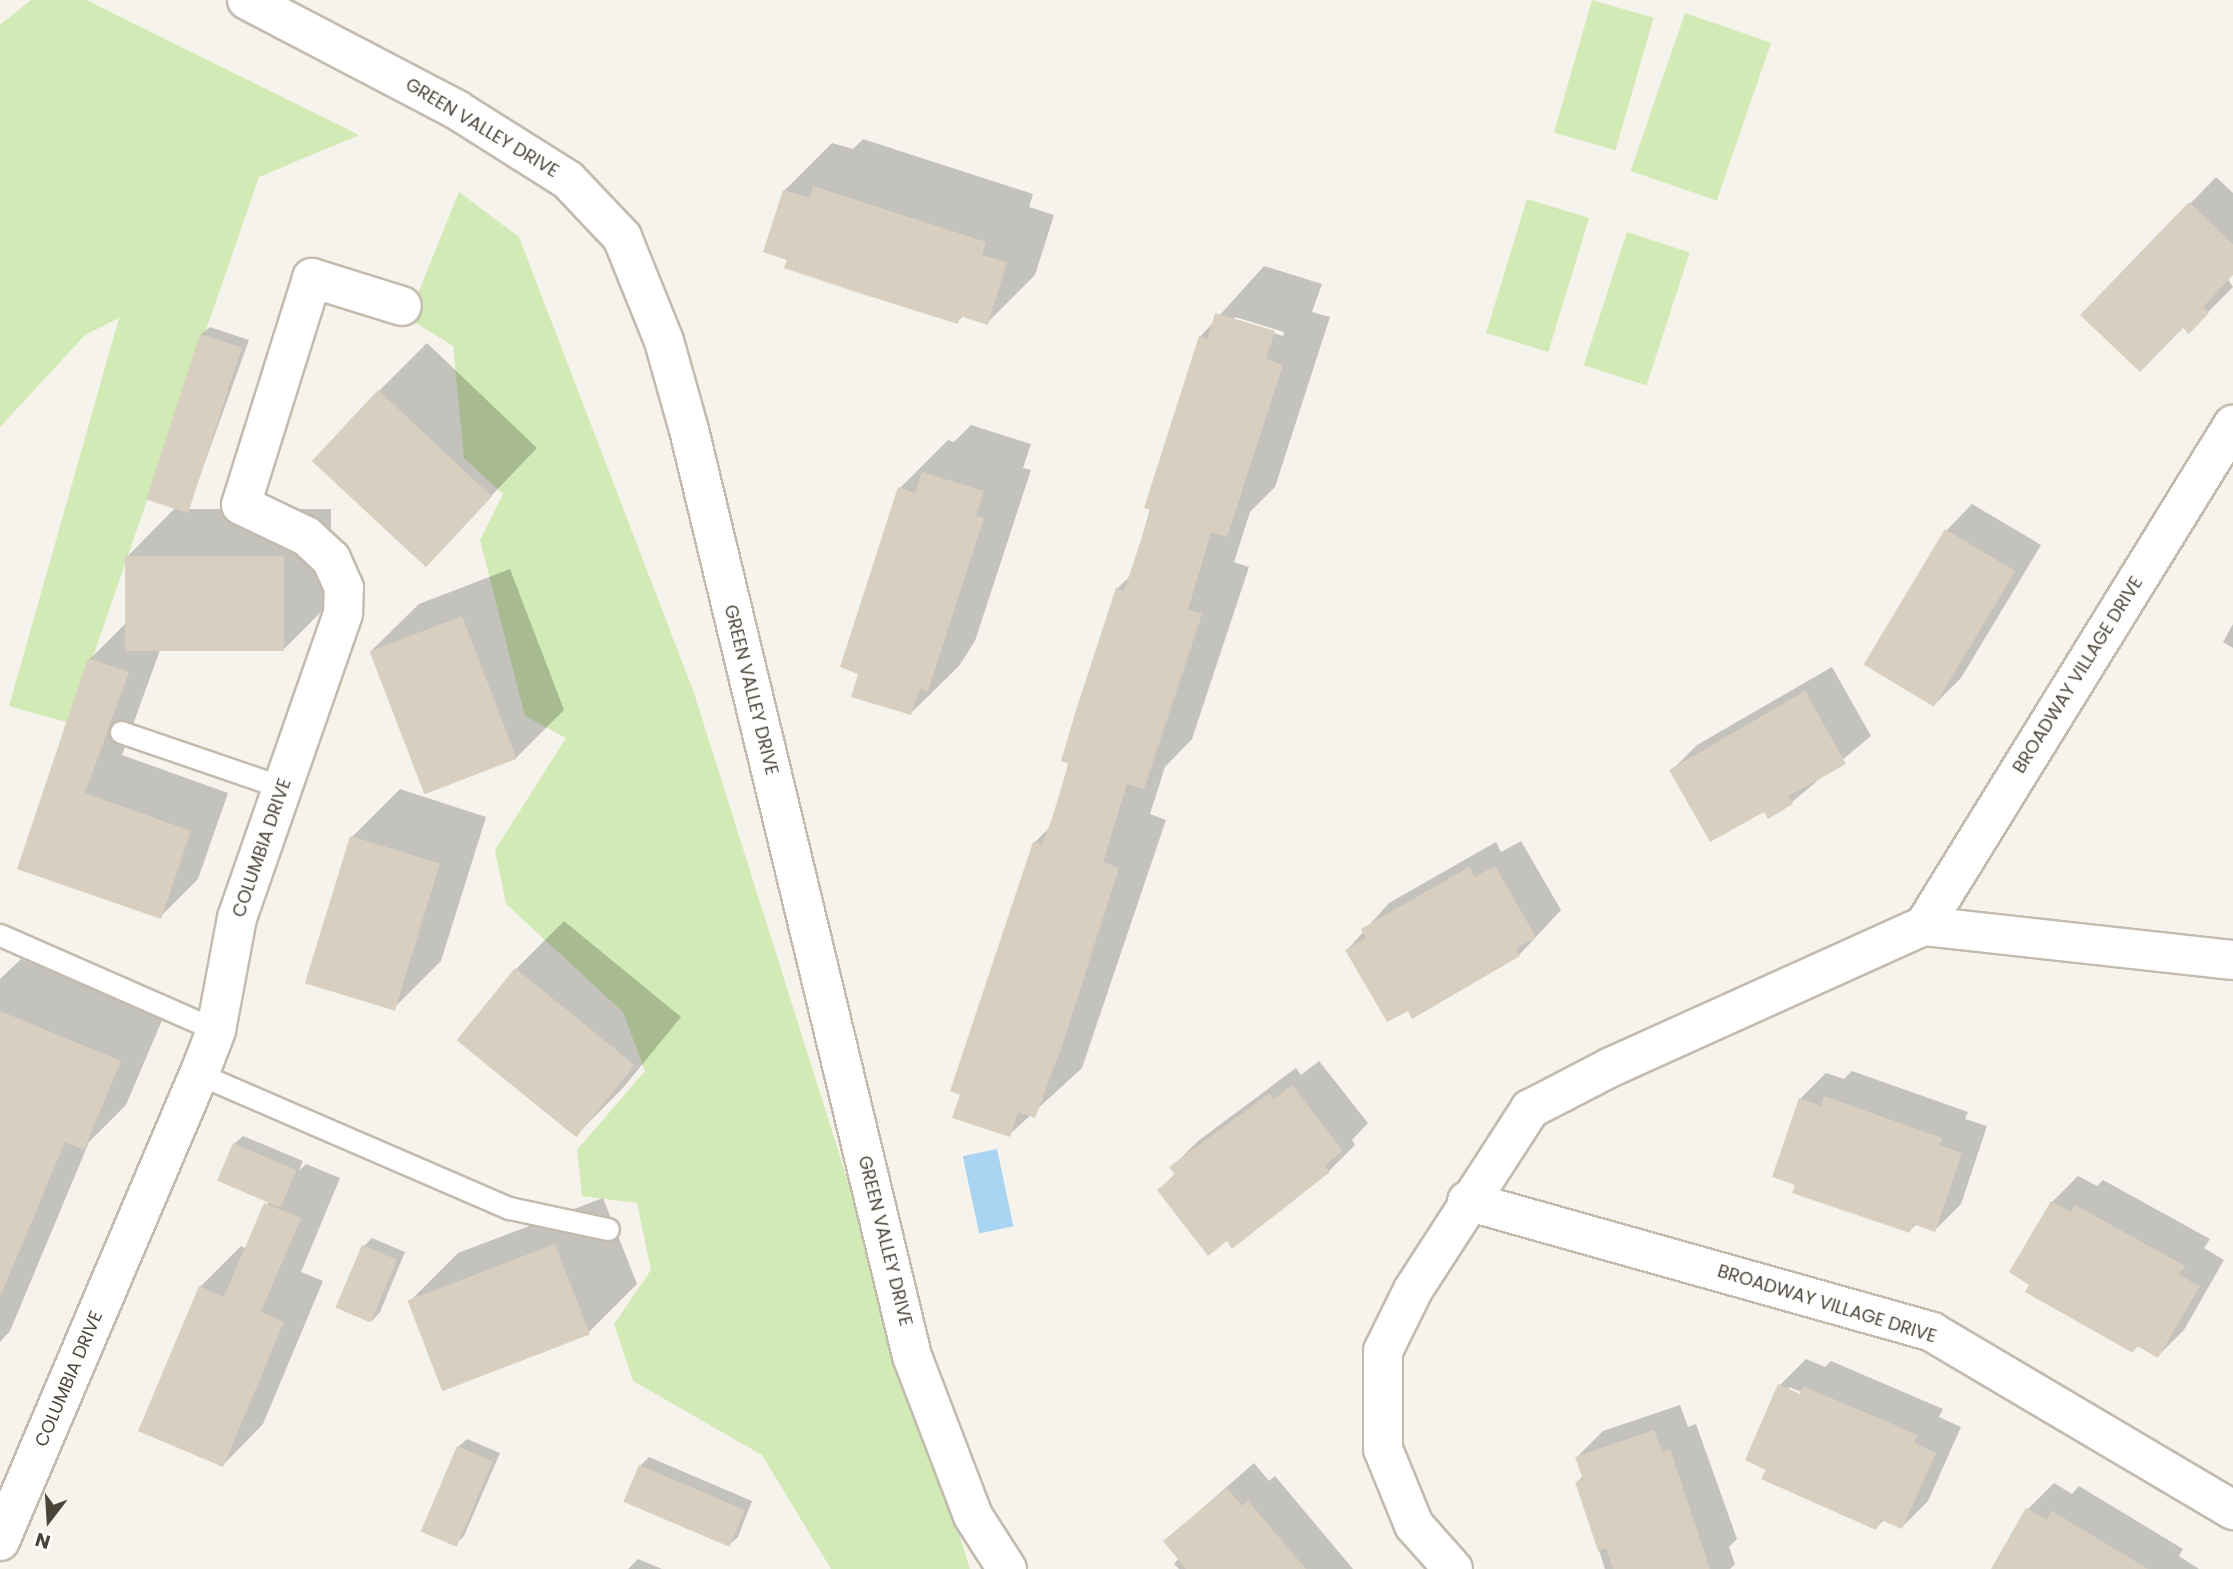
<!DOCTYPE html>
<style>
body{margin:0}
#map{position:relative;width:2233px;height:1569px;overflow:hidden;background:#f6f3ec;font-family:Poppins,sans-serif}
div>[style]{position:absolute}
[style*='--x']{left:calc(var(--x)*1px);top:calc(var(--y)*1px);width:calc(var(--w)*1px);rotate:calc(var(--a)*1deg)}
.green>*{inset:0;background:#d2eab5;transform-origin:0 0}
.water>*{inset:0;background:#a9d4f2;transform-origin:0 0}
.shadow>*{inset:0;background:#0003}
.building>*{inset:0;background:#d8cfc1;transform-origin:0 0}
.roads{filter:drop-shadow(2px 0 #c2bbae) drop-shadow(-2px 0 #c2bbae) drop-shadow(0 2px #c2bbae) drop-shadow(0 -2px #c2bbae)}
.lane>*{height:21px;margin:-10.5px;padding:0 10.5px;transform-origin:10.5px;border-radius:10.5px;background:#fff}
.street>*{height:38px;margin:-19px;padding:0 19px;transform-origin:19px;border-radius:19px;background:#fff}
span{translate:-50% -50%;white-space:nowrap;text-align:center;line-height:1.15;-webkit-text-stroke:5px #fff;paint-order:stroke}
.street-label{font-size:18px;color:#4b4439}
.north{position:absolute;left:14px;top:1485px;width:70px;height:70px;-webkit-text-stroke:5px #fff;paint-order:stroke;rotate:197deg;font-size:19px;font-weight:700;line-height:28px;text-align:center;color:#4b4439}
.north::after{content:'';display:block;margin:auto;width:24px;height:32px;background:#4b4439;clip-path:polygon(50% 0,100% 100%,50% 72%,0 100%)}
</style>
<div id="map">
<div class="green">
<i style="clip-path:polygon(31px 0,86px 0,359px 135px,259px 177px,70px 723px,9px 706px,119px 318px,85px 335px,0 427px,0 25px)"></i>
<i style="left:1592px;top:0;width:64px;height:138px;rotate:16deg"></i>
<i style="left:1685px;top:13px;width:91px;height:167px;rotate:19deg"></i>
<i style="clip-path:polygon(459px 192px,519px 237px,694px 693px,970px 1569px,831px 1569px,762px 1455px,633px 1381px,614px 1324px,651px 1270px,637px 1203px,582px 1196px,577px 1150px,645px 1071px,623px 1012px,506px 904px,495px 850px,566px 738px,525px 716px,480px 540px,503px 494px,464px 458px,453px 346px,408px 318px)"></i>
<i style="left:1527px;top:199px;width:65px;height:140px;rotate:17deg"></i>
<i style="left:1627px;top:232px;width:66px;height:140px;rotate:18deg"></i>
</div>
<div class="water">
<i style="left:997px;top:1149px;width:79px;height:35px;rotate:78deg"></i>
</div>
<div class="shadow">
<i style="clip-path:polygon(863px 139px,1033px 194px,1029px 207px,1054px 215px,1035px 275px,987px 323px,964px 315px,957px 322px,789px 259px,784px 191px,832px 143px,853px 149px)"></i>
<i style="clip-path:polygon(2216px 177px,2233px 193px,2233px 274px,2228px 279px,2233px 287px,2189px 331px,2183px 326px,2083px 315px)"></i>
<i style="clip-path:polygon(evenodd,1264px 266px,1322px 284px,1312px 312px,1330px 317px,1275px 487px,1250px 512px,1234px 562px,1249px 567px,1192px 739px,1165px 767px,1150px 814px,1166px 820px,1082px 1068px,1009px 1135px,1034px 843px,1051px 826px,1117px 589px,1131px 575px,1200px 337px,1264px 266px,1235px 317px,1284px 332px,1283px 336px,1235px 321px,1235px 317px)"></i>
<i style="clip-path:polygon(210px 327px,249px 340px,188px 509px,331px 509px,331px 602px,283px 650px,160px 650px,122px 755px,228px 793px,198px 879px,160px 917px,19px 868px,90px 659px,127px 622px,127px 557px,175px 508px,201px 335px)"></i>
<i style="clip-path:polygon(427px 343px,537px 448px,472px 516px,379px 391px)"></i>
<i style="clip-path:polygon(971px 425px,1031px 444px,1023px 468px,1031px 470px,975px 641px,959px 666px,911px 713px,860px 672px,900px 488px,948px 440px,954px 442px)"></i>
<i style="clip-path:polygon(1972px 504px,2041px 545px,1961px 678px,1935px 704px,1946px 531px)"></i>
<i style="clip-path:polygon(510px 569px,564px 710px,516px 758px,371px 651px,419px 604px)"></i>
<i style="clip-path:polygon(2233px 624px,2233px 648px,2223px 642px)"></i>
<i style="clip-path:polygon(1832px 667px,1871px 736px,1792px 802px,1764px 809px,1671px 771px,1697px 745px)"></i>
<i style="clip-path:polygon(400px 789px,486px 817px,441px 961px,393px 1009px,352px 837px)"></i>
<i style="clip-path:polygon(1521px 841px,1561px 910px,1519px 955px,1408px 1008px,1347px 950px,1389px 903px,1496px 842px,1501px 852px)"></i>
<i style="clip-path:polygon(564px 921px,681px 1017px,623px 1088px,575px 1136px,516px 969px)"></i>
<i style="clip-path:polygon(21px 959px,163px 1018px,126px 1105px,89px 1142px,10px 1331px,0 1342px,0 979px)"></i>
<i style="clip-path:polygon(1319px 1061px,1368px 1123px,1352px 1140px,1355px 1145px,1329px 1171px,1227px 1239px,1159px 1190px,1176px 1173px,1172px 1167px,1198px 1141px,1296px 1068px,1301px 1075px)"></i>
<i style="clip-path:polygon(1852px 1071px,1968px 1112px,1965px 1119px,1987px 1126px,1961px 1204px,1935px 1230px,1917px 1224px,1909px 1231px,1797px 1184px,1800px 1099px,1826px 1073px,1844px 1079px)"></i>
<i style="clip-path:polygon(243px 1136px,303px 1161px,299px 1171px,306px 1164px,340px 1178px,301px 1272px,323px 1281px,263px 1424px,223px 1465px,200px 1287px,241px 1246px,247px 1249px,269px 1201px,234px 1144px)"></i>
<i style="clip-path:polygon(2078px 1176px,2097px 1186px,2103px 1180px,2210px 1239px,2204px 1248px,2224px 1260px,2184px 1330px,2158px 1356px,2139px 1345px,2133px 1351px,2052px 1202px)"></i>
<i style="clip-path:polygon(603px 1198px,637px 1284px,589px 1332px,410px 1301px,458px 1253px)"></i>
<i style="clip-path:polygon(372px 1238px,405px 1252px,380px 1312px,372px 1321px,364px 1246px)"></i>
<i style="clip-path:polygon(evenodd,1806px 1359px,1825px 1367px,1831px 1361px,1943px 1409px,1939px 1417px,1961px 1427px,1928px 1501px,1902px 1527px,1884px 1520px,1876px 1528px,1768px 1469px,1780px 1385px,1806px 1359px,1789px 1387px,1809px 1395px,1807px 1399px,1789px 1391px,1789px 1387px)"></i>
<i style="clip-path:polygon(1680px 1405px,1688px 1427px,1696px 1424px,1737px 1539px,1729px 1547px,1735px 1564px,1730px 1569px,1605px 1569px,1577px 1482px,1583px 1476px,1577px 1457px,1603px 1431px)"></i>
<i style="clip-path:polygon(467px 1439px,500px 1453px,464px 1536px,456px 1544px,458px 1447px)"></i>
<i style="clip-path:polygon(649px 1457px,752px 1501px,738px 1537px,729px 1545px,640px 1466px)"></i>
<i style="clip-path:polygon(1254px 1463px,1269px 1481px,1275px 1476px,1353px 1569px,1179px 1569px,1174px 1564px,1179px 1558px,1165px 1541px)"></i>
<i style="clip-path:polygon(2054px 1483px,2072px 1494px,2079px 1486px,2183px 1549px,2179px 1556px,2199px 1569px,1993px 1569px,2028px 1509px)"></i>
<i style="clip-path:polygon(638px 1559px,662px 1569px,628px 1569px)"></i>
</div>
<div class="building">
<i style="clip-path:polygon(813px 186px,986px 242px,982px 255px,1007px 262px,988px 325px,960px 316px,958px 324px,859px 293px,784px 268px,787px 260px,763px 252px,783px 190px,810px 198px)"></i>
<i style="clip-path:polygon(2189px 202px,2233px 244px,2233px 275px,2203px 307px,2209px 313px,2189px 334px,2183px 328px,2140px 372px,2080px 315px)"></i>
<i style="clip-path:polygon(1215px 313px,1275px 331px,1266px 359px,1283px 365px,1227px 537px,1211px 532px,1188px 610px,1202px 614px,1144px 789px,1127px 784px,1103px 862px,1119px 868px,1062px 1046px,1035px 1118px,1018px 1112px,1010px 1137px,952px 1118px,960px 1095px,950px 1091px,1033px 842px,1042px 844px,1051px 821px,1069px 764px,1061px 761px,1077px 707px,1116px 588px,1124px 591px,1151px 510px,1144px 508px,1199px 336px,1207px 339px)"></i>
<i style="left:200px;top:334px;width:44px;height:174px;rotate:18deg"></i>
<i style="left:378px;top:390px;width:156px;height:97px;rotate:43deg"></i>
<i style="clip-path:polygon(922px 472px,984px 491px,976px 516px,984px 518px,928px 691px,920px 689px,911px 715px,851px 697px,858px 674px,840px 667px,898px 487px,915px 493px)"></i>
<i style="left:1945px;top:529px;width:82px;height:158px;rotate:31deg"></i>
<i style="left:125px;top:556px;width:159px;height:95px"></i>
<i style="left:462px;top:616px;width:153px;height:99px;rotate:69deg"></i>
<i style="clip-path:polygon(88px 658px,129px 672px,85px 793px,191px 831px,161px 919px,17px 869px)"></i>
<i style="clip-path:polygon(1805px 691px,1846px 764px,1789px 796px,1793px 804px,1768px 819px,1764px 812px,1710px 842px,1669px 770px)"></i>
<i style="left:350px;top:836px;width:94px;height:154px;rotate:17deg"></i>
<i style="clip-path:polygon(1495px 866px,1536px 937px,1516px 949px,1520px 956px,1412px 1019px,1408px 1011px,1387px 1022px,1345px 950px,1366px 938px,1361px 929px,1469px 867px,1475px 877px)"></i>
<i style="left:515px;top:968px;width:154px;height:93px;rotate:39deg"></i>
<i style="clip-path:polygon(0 1011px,121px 1061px,84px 1150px,65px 1142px,0 1297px)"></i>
<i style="clip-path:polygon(1292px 1085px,1343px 1151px,1325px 1165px,1330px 1172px,1232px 1249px,1227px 1241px,1208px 1256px,1157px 1190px,1175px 1175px,1169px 1167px,1270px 1093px,1274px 1099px)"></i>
<i style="clip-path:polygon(1824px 1096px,1942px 1138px,1940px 1145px,1962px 1153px,1935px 1232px,1913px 1224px,1910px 1233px,1792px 1193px,1795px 1185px,1772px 1177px,1799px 1098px,1821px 1106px)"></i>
<i style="left:233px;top:1143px;width:69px;height:41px;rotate:23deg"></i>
<i style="clip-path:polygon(2051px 1201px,2071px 1212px,2075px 1205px,2185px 1266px,2179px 1275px,2200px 1286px,2158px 1358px,2137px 1346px,2133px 1353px,2025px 1292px,2029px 1285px,2009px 1272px)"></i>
<i style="clip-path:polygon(264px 1203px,301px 1218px,261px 1312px,284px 1322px,223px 1467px,138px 1431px,199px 1286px,224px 1297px)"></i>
<i style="left:555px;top:1244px;width:97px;height:158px;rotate:69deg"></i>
<i style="left:362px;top:1245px;width:38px;height:68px;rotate:23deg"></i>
<i style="clip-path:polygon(1778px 1384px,1800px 1394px,1803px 1386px,1918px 1435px,1914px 1443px,1936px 1453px,1902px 1529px,1881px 1520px,1876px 1530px,1761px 1479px,1766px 1470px,1745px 1460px)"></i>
<i style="clip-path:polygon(1654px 1430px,1662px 1452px,1670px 1449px,1710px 1569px,1613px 1569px,1606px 1548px,1598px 1551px,1575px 1482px,1583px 1479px,1575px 1457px)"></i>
<i style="left:457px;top:1446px;width:39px;height:93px;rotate:23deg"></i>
<i style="left:639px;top:1465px;width:115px;height:40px;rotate:23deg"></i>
<i style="clip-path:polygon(1227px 1488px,1242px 1506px,1248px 1501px,1306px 1569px,1186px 1569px,1163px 1541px)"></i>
<i style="clip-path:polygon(2026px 1508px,2047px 1520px,2052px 1511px,2148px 1569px,1991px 1569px)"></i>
</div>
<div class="roads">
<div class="lane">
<i style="--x:121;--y:732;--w:170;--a:18.9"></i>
<i style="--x:0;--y:935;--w:236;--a:23.7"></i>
<i style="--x:199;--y:1074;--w:338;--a:23.4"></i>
<i style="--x:509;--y:1208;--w:101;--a:12"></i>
</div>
<div class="street">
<i style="--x:247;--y:0;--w:237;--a:27.6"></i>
<i style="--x:457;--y:110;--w:131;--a:32.2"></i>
<i style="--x:568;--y:180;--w:79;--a:46.5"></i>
<i style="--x:622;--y:237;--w:112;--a:68"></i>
<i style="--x:664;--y:341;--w:92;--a:74.3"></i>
<i style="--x:689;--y:430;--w:952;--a:76.46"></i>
<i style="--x:912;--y:1356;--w:171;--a:69.1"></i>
<i style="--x:973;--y:1516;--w:63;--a:57.3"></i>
<i style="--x:1924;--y:926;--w:589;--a:-58.34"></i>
<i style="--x:1467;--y:1201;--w:483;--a:15.7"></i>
<i style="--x:1932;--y:1332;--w:350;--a:30.6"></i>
<i style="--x:0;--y:1541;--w:515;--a:-66.92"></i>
<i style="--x:202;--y:1067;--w:40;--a:-69"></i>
<i style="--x:216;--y:1030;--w:114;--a:-79.4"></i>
<i style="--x:237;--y:918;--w:323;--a:-70.8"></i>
<i style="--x:343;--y:613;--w:25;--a:-88"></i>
<i style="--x:344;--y:588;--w:32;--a:-114"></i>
<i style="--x:331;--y:559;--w:34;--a:-137"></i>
<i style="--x:306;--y:536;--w:72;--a:-154.5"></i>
<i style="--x:241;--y:505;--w:238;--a:-72.6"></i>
<i style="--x:312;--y:278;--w:94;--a:17.3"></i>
<i style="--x:1453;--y:1569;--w:59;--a:-131.6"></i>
<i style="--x:1414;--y:1525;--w:82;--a:-112.2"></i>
<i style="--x:1383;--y:1449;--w:98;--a:-90"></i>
<i style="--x:1383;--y:1351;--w:68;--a:-63.8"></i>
<i style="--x:1413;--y:1290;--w:216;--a:-57.1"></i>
<i style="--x:1530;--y:1109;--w:91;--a:-27.4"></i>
<i style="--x:1611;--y:1067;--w:343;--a:-24.3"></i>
<i style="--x:1924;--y:926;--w:311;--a:6.3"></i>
</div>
</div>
<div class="street-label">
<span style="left:482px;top:128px;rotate:31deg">GREEN VALLEY DRIVE</span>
<span style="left:2078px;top:675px;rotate:-58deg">BROADWAY VILLAGE DRIVE</span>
<span style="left:751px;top:690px;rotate:76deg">GREEN VALLEY DRIVE</span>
<span style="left:262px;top:848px;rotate:-71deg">COLUMBIA DRIVE</span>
<span style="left:885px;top:1241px;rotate:76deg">GREEN VALLEY DRIVE</span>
<span style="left:1827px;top:1304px;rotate:17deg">BROADWAY VILLAGE DRIVE</span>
<span style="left:69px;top:1379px;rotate:-67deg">COLUMBIA DRIVE</span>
</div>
<div class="north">N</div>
</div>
